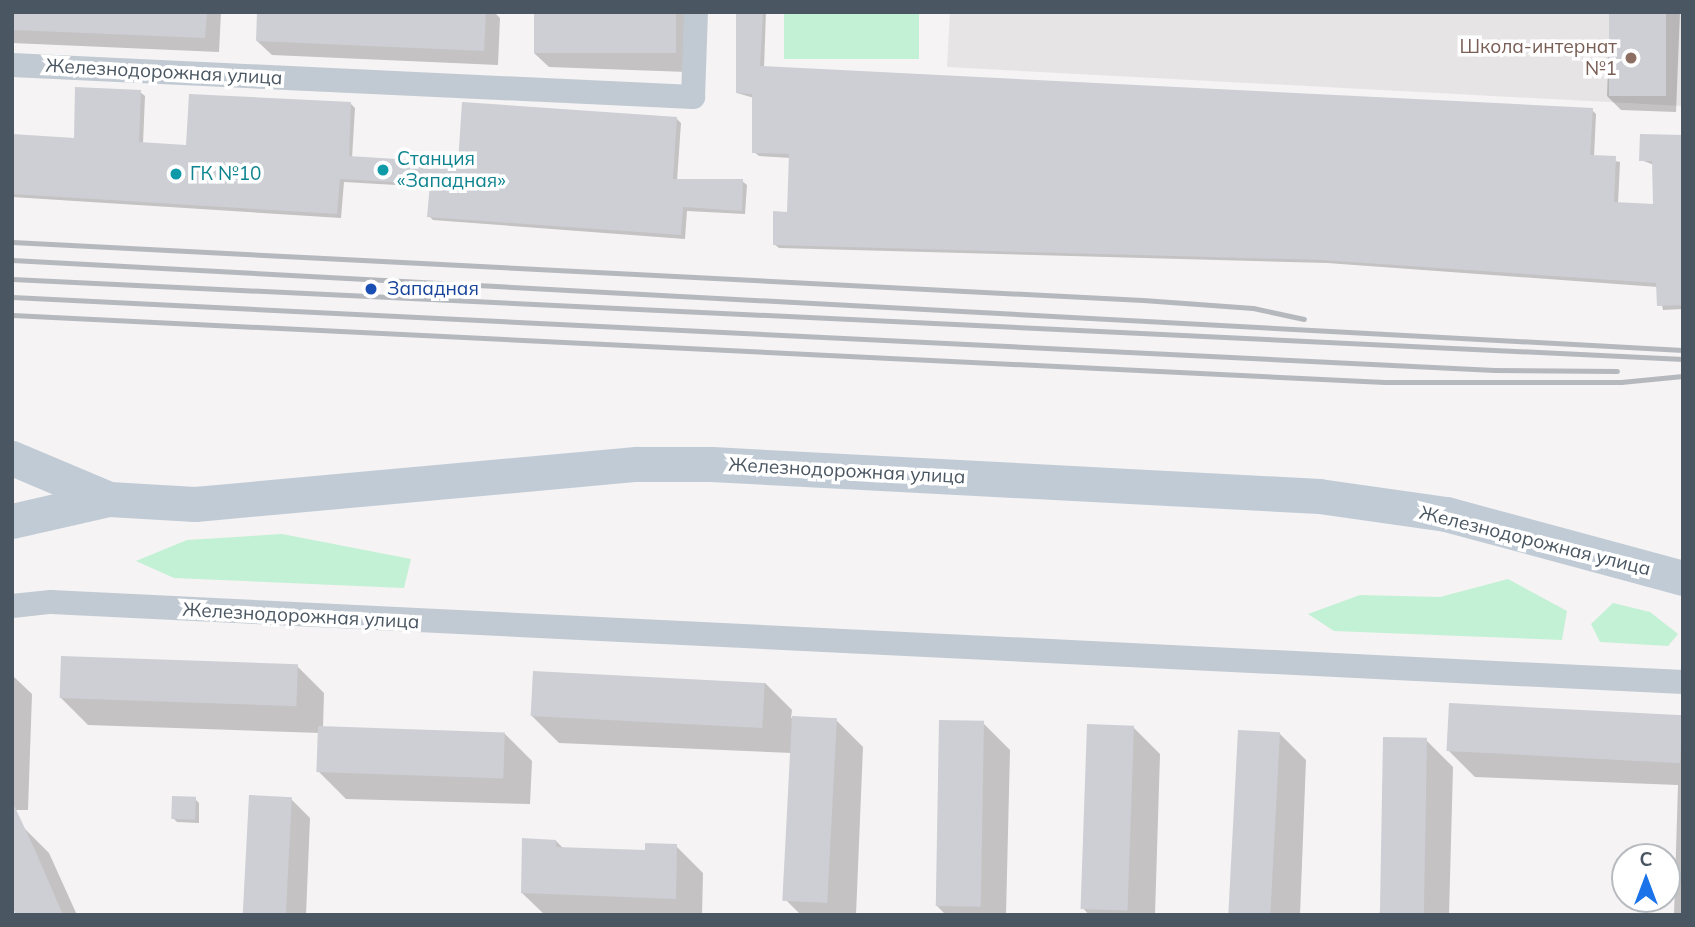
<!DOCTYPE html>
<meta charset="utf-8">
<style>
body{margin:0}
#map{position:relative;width:1695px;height:927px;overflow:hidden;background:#f5f3f3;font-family:Mulish,sans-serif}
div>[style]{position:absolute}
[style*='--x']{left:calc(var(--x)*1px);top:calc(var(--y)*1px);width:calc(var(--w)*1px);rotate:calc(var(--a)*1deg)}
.education>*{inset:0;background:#e6e4e5}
.green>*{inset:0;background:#c3f1d5;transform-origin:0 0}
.shadow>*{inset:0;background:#0003}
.building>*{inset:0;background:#cdcfd5;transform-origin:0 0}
.street>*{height:24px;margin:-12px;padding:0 12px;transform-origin:12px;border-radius:12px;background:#c1cad2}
.secondary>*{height:35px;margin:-17.5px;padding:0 17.5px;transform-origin:17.5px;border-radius:17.5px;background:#c1cbd6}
.rail>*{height:5px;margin:-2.5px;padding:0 2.5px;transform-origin:2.5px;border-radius:2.5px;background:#b5b8bd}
.dots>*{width:19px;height:19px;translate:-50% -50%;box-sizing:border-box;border:4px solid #fff;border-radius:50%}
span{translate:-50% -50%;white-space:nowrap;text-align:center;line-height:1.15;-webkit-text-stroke:7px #fff;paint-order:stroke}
.education-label{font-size:19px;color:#785e54}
.right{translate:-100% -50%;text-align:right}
.street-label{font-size:19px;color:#4a5661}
.culture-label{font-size:19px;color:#0d838f}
.left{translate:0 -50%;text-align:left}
.transit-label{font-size:19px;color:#164399}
.frame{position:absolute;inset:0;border:14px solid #4a5661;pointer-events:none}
.north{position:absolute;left:1611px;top:843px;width:70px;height:70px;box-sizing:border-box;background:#fff;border:2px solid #b7bbc0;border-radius:50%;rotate:0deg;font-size:19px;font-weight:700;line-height:28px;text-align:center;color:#4a5661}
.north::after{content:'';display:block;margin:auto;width:24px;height:32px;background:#1a73e8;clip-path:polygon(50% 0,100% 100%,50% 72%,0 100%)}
</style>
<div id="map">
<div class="education">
<i style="clip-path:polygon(950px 12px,1683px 12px,1683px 106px,947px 67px)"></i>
</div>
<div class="green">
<i style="left:784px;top:12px;width:135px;height:47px"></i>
<i style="clip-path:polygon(282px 534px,411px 559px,404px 588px,174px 578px,136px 561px,187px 540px)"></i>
<i style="clip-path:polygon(1508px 579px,1567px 611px,1562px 640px,1334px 631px,1308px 614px,1360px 595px,1440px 597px)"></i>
<i style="clip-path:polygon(1613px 603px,1650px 612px,1678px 634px,1668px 646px,1600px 642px,1591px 624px)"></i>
</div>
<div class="shadow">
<i style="clip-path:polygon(12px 12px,221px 12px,219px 52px,12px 43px)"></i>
<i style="clip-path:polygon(258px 12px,494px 12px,500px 18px,498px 65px,272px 55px,257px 41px)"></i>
<i style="clip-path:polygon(536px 12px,690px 12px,687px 72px,549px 67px,534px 53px)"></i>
<i style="clip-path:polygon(738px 12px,766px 12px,764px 68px,1592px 110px,1596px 114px,1594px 157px,1620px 162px,1618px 204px,1655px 206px,1654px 165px,1641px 160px,1683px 137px,1683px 309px,1663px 310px,1658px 287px,1327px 263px,779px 248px,774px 244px,789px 214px,791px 158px,759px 156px,754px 152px,754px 98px,737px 93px)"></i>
<i style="clip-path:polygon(1610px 12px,1680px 12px,1676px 112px,1621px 110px,1607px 96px)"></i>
<i style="clip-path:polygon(140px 92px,145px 96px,143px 144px,188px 147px,351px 104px,355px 108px,352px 158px,460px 165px,676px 118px,681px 123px,677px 181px,742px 181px,747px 185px,745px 214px,687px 211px,685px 239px,433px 220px,429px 216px,431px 187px,344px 182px,341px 218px,12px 197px,12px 136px,75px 140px)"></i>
<i style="clip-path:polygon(297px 666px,324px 693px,323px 728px,505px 734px,532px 761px,530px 804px,346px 799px,319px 772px,320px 733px,88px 725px,61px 698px)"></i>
<i style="clip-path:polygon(12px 675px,32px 694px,28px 810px,12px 810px)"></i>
<i style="clip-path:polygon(765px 683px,792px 710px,791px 718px,836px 720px,863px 747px,856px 915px,801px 915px,786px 900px,792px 753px,559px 743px,532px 716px)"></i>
<i style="clip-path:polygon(1683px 715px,1683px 915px,1674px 915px,1678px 785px,1475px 777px,1448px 750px)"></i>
<i style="clip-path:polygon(983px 723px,1010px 750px,1006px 915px,946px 915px,936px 905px)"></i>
<i style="clip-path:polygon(1133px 727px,1160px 754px,1155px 915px,1089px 915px,1083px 908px)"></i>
<i style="clip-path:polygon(1279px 733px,1306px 760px,1300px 915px,1233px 915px)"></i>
<i style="clip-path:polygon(1426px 740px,1453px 767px,1449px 915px,1379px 915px)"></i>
<i style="clip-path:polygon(195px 799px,199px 803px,199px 823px,177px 822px,173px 818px)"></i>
<i style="clip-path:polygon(291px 799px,310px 818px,306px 915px,245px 915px)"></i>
<i style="clip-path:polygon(22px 826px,49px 853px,77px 915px,18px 915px)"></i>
<i style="clip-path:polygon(556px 841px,564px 849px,647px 852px,676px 846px,703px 873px,702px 915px,545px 915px,522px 893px)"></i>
</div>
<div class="building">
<i style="clip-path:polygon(12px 12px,207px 12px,205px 38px,12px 30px)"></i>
<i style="clip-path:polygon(257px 12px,486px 12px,484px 51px,256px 41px)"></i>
<i style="left:534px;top:12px;width:142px;height:41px"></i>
<i style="clip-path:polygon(736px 12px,763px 12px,760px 66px,1593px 108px,1590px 155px,1616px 156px,1614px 202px,1653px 204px,1652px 161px,1639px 161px,1640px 134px,1683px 135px,1683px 305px,1657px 306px,1656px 283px,1322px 260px,773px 245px,773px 211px,787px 212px,789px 154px,752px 153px,752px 94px,736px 93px)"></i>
<i style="left:1609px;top:12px;width:57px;height:84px"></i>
<i style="clip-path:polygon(75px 87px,141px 90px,139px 142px,186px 145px,189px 94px,351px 102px,349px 156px,458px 163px,462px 102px,677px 117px,673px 179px,743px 179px,742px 211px,683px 207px,681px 235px,427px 217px,430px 184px,340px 179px,337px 214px,12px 194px,12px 134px,74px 138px)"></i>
<i style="left:61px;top:656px;width:237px;height:42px;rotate:2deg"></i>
<i style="left:533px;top:671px;width:232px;height:45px;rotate:3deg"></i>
<i style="left:1449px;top:703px;width:234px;height:48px;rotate:3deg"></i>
<i style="left:792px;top:716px;width:45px;height:185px;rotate:3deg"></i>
<i style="left:939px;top:720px;width:45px;height:186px;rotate:1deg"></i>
<i style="left:1087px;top:724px;width:47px;height:185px;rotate:2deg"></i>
<i style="left:318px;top:726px;width:187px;height:46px;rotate:2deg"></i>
<i style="left:1238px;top:730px;width:42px;height:185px;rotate:3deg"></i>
<i style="left:1383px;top:737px;width:44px;height:178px;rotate:1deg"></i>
<i style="left:249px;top:795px;width:43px;height:120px;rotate:3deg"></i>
<i style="left:172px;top:796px;width:24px;height:23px;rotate:2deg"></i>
<i style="clip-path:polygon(12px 801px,35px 850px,63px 915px,16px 915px,12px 906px)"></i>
<i style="clip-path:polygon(522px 838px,556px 840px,556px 847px,645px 850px,645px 843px,677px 844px,676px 899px,521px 893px)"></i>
</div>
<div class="street">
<i style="--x:12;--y:65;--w:682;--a:2.69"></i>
<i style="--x:693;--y:97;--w:85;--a:-88"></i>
<i style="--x:12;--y:606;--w:39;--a:-6"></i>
<i style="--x:51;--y:602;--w:1634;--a:2.81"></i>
</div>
<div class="secondary">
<i style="--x:12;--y:458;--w:105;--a:22.9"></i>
<i style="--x:109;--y:499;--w:86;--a:3.3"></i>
<i style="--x:195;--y:504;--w:443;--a:-5.2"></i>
<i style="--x:636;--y:464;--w:75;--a:0"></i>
<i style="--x:711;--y:464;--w:609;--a:3.01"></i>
<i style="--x:1319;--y:496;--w:128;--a:8.1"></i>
<i style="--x:1446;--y:514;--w:245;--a:15.1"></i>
<i style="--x:12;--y:521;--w:98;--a:-12.9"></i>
</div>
<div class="rail">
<i style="--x:12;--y:242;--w:1132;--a:2.94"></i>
<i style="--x:1143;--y:300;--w:110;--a:4.2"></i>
<i style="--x:1253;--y:308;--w:52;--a:12.2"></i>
<i style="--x:12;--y:260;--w:1673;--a:3.08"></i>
<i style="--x:12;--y:279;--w:1673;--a:2.74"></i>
<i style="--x:12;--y:297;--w:1484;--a:2.82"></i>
<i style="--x:1494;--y:370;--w:123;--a:0.5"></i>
<i style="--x:12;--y:315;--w:1374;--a:2.8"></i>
<i style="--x:1384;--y:382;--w:237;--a:0"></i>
<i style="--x:1621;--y:382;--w:62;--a:-5.5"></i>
</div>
<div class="dots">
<i style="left:1631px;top:58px;background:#8d6e63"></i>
<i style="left:383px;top:170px;background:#0f9aa8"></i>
<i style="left:176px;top:174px;background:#0f9aa8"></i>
<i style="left:371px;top:289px;background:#1a4fb4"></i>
</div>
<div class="education-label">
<span class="right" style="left:1617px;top:58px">Школа-интернат<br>№1</span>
</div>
<div class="street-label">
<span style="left:164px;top:72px;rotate:3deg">Железнодорожная улица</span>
<span style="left:847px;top:471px;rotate:3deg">Железнодорожная улица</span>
<span style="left:1535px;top:541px;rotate:14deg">Железнодорожная улица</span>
<span style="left:301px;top:616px;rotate:3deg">Железнодорожная улица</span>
</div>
<div class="culture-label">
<span class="left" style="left:397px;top:170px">Станция<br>«Западная»</span>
<span class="left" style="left:190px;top:174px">ГК №10</span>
</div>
<div class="transit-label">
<span class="left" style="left:387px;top:289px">Западная</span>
</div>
<div class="frame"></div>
<div class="north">С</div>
</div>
